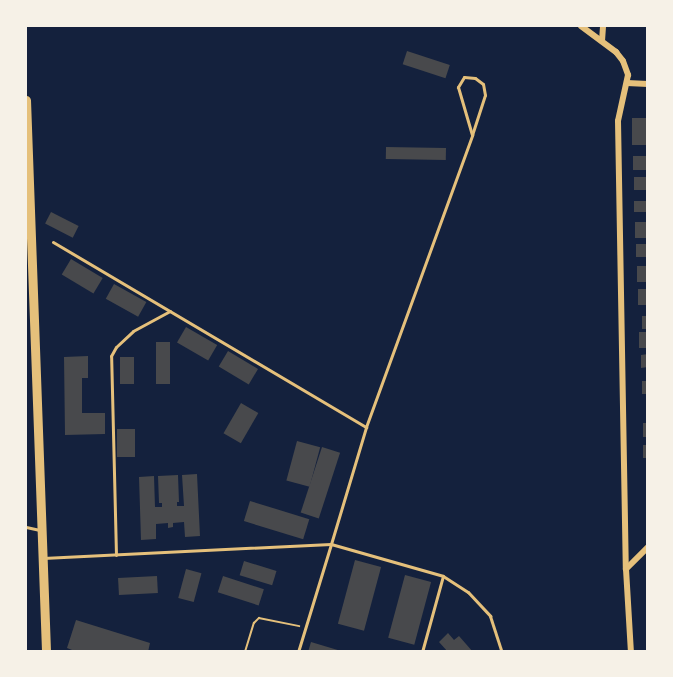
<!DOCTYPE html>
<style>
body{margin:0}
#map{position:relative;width:673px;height:677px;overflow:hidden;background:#14213d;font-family:"Noto Sans",sans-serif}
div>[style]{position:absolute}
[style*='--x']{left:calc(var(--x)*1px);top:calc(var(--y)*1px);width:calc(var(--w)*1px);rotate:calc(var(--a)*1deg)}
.building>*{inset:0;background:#48494c;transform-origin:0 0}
.path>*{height:1.5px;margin:-0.75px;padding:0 0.75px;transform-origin:0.75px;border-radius:0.75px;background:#e5c07b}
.service>*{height:3px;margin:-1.5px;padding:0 1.5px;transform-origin:1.5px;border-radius:1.5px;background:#e5c07b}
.minor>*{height:6px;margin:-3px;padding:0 3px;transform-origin:3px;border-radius:3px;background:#e5c07b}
.primary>*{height:9px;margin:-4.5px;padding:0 4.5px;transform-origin:4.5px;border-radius:4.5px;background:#e5c07b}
span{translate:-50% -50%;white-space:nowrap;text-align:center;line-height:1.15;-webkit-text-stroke:4.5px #f6f1e7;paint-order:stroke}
.frame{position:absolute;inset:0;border:27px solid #f6f1e7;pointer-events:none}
</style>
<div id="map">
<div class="building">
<i style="left:407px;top:51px;width:45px;height:14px;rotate:18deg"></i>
<i style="left:632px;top:118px;width:16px;height:27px"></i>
<i style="left:386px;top:147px;width:60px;height:12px;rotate:1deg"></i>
<i style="left:633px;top:156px;width:14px;height:14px"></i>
<i style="left:634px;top:177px;width:14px;height:13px"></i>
<i style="left:634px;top:201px;width:14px;height:11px"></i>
<i style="left:51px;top:212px;width:31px;height:13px;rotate:27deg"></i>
<i style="left:635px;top:222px;width:13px;height:16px"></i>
<i style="left:636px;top:244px;width:12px;height:13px"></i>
<i style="left:71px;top:259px;width:37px;height:18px;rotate:31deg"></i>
<i style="left:637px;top:266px;width:11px;height:16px"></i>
<i style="left:114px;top:284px;width:37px;height:17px;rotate:29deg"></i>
<i style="left:638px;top:289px;width:10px;height:16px"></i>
<i style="left:642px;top:316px;width:6px;height:13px"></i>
<i style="left:186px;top:327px;width:36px;height:18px;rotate:30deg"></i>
<i style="left:639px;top:332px;width:9px;height:16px"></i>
<i style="left:156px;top:342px;width:14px;height:42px"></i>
<i style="left:228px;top:351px;width:35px;height:18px;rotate:31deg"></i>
<i style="clip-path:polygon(648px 354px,648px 367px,641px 368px,641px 355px)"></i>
<i style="clip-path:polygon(88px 356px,88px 378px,82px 378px,82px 413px,105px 413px,105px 434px,65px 435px,64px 357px)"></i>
<i style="left:134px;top:357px;width:27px;height:14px;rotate:90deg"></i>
<i style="left:642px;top:381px;width:6px;height:13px"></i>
<i style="left:241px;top:403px;width:20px;height:35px;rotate:30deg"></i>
<i style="left:643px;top:423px;width:5px;height:14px"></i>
<i style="left:117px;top:429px;width:18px;height:28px"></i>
<i style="left:297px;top:441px;width:24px;height:41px;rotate:15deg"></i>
<i style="left:643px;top:445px;width:5px;height:13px"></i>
<i style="left:322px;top:447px;width:19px;height:69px;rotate:18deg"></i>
<i style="clip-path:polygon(197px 474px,200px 536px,185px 537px,184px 522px,173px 523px,173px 527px,168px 528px,168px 523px,156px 524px,156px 539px,141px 540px,139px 477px,154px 476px,155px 507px,162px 507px,162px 503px,159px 503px,158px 476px,178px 475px,179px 502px,177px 502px,177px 506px,184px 506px,182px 475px)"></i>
<i style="left:250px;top:501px;width:62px;height:21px;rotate:17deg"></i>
<i style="left:355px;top:560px;width:27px;height:66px;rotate:15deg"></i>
<i style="left:244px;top:561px;width:34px;height:15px;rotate:17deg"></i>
<i style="left:186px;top:569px;width:16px;height:30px;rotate:15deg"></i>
<i style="left:405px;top:575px;width:27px;height:65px;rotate:15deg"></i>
<i style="left:157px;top:576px;width:17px;height:39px;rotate:87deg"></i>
<i style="left:223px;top:576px;width:43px;height:17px;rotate:18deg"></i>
<i style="clip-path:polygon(76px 620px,150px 643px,148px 652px,77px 652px,67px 648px)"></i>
<i style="clip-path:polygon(448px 633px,454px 640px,459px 636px,473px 652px,448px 652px,439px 642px)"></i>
<i style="clip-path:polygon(311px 642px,341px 651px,341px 652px,308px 652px)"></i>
</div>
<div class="path">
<i style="--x:245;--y:652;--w:30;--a:-73"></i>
<i style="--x:254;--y:623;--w:7;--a:-45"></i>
<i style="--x:259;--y:618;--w:41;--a:11.3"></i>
</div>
<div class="service">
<i style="--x:53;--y:242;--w:364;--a:30.6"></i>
<i style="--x:26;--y:527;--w:14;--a:12"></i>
<i style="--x:116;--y:555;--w:199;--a:-91.4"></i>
<i style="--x:111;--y:356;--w:10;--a:-61"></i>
<i style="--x:116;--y:347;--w:23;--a:-43"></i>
<i style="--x:133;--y:331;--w:42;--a:-28.4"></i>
<i style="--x:43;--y:558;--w:288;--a:-2.8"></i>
<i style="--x:331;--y:544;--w:122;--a:-73.3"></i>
<i style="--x:366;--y:427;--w:311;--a:-70"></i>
<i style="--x:472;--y:135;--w:42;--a:-72"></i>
<i style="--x:485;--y:95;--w:11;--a:-100"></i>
<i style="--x:483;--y:84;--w:10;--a:-143"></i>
<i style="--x:475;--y:78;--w:11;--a:-175"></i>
<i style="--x:464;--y:77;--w:12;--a:121"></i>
<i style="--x:458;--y:87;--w:50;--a:73.7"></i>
<i style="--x:298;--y:652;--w:113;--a:-73"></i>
<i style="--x:331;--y:544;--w:116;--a:15.9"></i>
<i style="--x:443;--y:576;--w:30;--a:33"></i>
<i style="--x:468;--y:592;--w:33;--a:47"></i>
<i style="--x:490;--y:616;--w:38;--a:72"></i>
<i style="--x:422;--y:652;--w:79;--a:-74.6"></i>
</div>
<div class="minor">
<i style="--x:581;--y:26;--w:44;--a:36.6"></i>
<i style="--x:616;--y:52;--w:11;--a:52"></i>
<i style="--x:623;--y:61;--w:15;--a:70"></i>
<i style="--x:628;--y:75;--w:47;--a:102.3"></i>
<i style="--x:618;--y:121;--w:448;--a:89"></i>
<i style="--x:626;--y:569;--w:83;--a:86.6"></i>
<i style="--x:602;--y:41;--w:15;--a:-86"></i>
<i style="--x:627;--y:83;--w:21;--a:3"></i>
<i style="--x:626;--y:569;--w:31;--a:-45"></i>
</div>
<div class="primary">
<i style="--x:26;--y:100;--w:552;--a:87.92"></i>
</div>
<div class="frame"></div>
</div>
